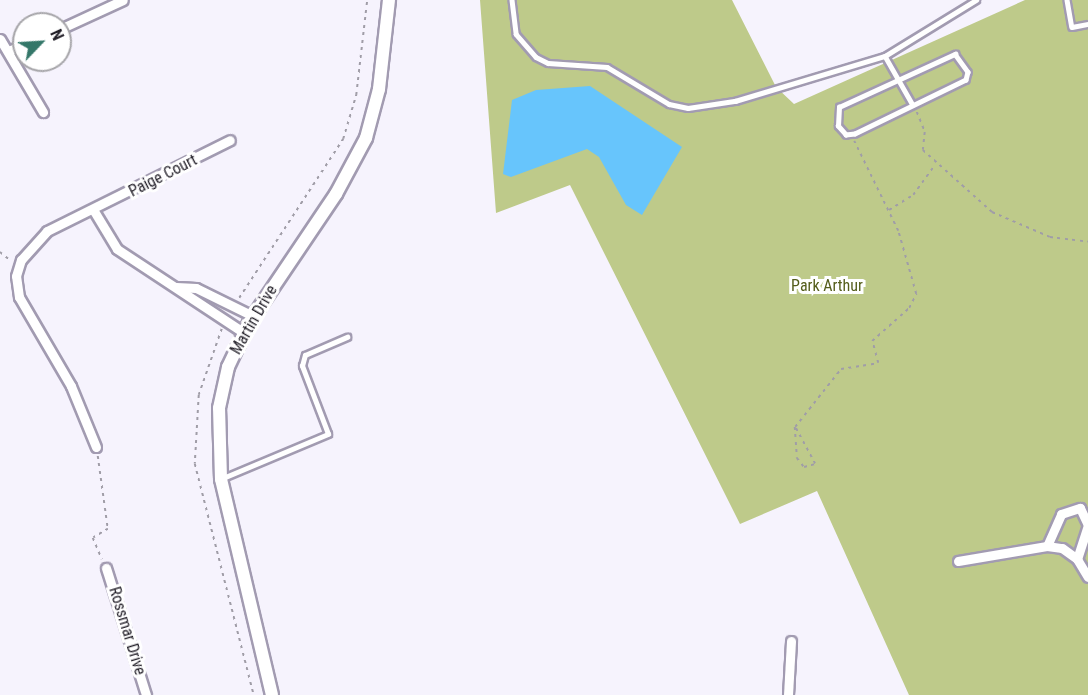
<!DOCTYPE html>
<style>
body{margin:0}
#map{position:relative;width:1088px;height:695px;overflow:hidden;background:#f6f3fd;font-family:"Roboto Condensed",sans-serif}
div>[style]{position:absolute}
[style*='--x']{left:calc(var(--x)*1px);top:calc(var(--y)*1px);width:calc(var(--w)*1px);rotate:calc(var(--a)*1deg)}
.green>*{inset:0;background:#beca8a}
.water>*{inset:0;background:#67c5fc}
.path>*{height:1.5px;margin-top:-0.75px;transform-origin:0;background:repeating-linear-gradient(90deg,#a09da7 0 3px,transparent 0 7.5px)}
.roads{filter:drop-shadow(2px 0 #a29bb1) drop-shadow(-2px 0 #a29bb1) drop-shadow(0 2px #a29bb1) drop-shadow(0 -2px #a29bb1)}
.lane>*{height:4.5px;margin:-2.25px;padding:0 2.25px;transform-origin:2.25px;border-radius:2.25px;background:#fff}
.street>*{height:9px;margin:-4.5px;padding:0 4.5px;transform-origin:4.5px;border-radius:4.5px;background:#fff}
.secondary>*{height:12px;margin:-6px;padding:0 6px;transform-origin:6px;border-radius:6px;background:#fff}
span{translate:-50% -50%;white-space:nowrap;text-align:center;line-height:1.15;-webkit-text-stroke:6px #fff;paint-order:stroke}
.street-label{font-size:16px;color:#211e27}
.park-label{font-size:16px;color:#545d1b}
.north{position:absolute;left:12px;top:12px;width:60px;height:60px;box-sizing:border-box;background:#fff;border:2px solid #a6a5a9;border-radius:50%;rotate:65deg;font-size:16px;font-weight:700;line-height:24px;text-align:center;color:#211e27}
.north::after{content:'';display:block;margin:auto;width:21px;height:27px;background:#347769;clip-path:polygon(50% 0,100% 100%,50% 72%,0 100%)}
</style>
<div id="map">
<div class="green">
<i style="clip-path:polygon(480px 0,732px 0,776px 87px,794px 104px,1025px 0,1088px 0,1088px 695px,909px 695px,817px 491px,740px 524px,570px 185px,496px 213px)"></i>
</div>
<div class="water">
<i style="clip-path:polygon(590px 86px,682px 147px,642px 215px,626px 205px,599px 157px,587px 149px,511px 177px,503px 174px,512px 100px,536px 90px)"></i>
</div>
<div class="path">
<i style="--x:917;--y:112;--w:22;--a:68"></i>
<i style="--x:925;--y:132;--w:18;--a:96"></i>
<i style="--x:923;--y:150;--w:93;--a:41.9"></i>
<i style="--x:992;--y:212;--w:63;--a:23.3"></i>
<i style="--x:1050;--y:237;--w:38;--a:7"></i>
<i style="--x:889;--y:210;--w:28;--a:-32"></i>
<i style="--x:913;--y:195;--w:36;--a:-54"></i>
<i style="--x:0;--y:252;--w:14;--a:39"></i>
<i style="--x:239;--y:298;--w:190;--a:-56.8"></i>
<i style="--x:343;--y:139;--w:46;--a:-73.5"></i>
<i style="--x:356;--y:95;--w:96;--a:-83.4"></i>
<i style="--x:222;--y:329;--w:70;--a:109.2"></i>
<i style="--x:199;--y:395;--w:69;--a:93.3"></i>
<i style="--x:195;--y:464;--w:238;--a:75.7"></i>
<i style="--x:795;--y:427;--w:31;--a:86"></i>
<i style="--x:797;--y:458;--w:11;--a:52"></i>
<i style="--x:804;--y:467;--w:11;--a:-15"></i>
<i style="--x:815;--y:464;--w:42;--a:-118.4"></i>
<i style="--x:795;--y:427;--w:74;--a:-51.6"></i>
<i style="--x:841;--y:369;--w:37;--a:-9"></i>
<i style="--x:878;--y:363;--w:23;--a:-105"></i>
<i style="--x:872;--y:341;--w:50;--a:-41.7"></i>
<i style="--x:909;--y:308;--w:16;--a:-63"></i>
<i style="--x:916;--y:294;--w:66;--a:-105.9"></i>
<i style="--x:898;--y:231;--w:100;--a:-116.1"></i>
<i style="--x:98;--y:456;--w:74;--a:82.2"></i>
<i style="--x:108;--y:529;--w:17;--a:149"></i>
<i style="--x:93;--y:538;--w:23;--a:67"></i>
</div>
<div class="roads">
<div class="lane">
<i style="--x:512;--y:0;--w:34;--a:83"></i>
<i style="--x:516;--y:34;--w:30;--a:49"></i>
<i style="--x:536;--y:57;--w:13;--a:27"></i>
<i style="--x:548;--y:63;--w:59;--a:3.9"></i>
<i style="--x:607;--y:67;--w:72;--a:30.8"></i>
<i style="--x:669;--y:104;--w:19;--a:12"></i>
<i style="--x:688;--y:108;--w:48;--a:-8.5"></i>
<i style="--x:735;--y:101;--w:157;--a:-16.7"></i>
<i style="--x:885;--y:56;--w:107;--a:-31.6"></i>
<i style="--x:1067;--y:0;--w:27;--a:80"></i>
<i style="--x:1072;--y:27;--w:16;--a:-11"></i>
<i style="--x:955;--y:54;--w:22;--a:54"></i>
<i style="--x:968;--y:72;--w:8;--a:104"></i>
<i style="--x:966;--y:80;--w:123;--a:154.1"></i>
<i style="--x:855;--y:134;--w:9;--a:174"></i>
<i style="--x:846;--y:135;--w:12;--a:-132"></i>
<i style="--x:838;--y:126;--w:19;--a:-87"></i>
<i style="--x:839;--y:107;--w:128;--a:-24.6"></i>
<i style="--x:885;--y:56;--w:56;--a:60.3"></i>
<i style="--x:223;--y:478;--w:114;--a:-22.7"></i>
<i style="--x:328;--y:434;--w:73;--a:-110.9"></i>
<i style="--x:302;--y:366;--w:11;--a:-75"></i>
<i style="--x:305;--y:355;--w:46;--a:-23.2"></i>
</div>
<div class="street">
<i style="--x:60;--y:29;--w:69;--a:-24.7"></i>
<i style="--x:0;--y:39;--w:85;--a:59.5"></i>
<i style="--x:8;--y:51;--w:17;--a:-21"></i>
<i style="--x:94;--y:211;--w:44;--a:58.8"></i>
<i style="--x:117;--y:249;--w:151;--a:33.4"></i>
<i style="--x:176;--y:287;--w:20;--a:3"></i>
<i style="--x:196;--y:288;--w:64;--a:26.2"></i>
<i style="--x:96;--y:447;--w:66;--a:-112.3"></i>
<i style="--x:71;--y:386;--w:103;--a:-120.3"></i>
<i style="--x:19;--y:297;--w:21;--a:-98"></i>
<i style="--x:16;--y:276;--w:17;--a:-73"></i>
<i style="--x:21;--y:260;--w:39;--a:-48"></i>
<i style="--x:47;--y:231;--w:204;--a:-26.4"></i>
<i style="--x:1047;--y:546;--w:35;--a:-66"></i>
<i style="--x:1061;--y:514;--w:20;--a:-18"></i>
<i style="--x:1080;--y:508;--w:19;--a:65"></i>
<i style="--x:1077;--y:559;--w:36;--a:-72"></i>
<i style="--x:958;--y:561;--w:90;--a:-9.6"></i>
<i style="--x:1047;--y:546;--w:15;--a:8"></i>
<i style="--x:1062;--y:548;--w:19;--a:36"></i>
<i style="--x:1077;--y:559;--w:21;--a:59"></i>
<i style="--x:106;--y:568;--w:133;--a:72.5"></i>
<i style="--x:788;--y:695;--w:54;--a:-86.8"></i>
</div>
<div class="secondary">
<i style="--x:272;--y:695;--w:222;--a:-103.3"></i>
<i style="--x:221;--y:479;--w:71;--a:-91.6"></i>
<i style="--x:219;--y:408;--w:42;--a:-77.6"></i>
<i style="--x:228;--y:367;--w:49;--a:-64.5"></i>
<i style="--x:249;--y:323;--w:156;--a:-56"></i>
<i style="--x:336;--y:194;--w:64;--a:-61.8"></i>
<i style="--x:366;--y:138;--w:51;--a:-75.1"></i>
<i style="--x:379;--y:89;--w:90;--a:-83.6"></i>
</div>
</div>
<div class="street-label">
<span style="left:163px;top:176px;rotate:-27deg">Paige Court</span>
<span style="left:254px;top:320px;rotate:-60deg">Martin Drive</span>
<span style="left:127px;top:631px;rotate:73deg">Rossmar Drive</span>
</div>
<div class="park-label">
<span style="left:827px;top:286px">Park Arthur</span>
</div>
<div class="north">N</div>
</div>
